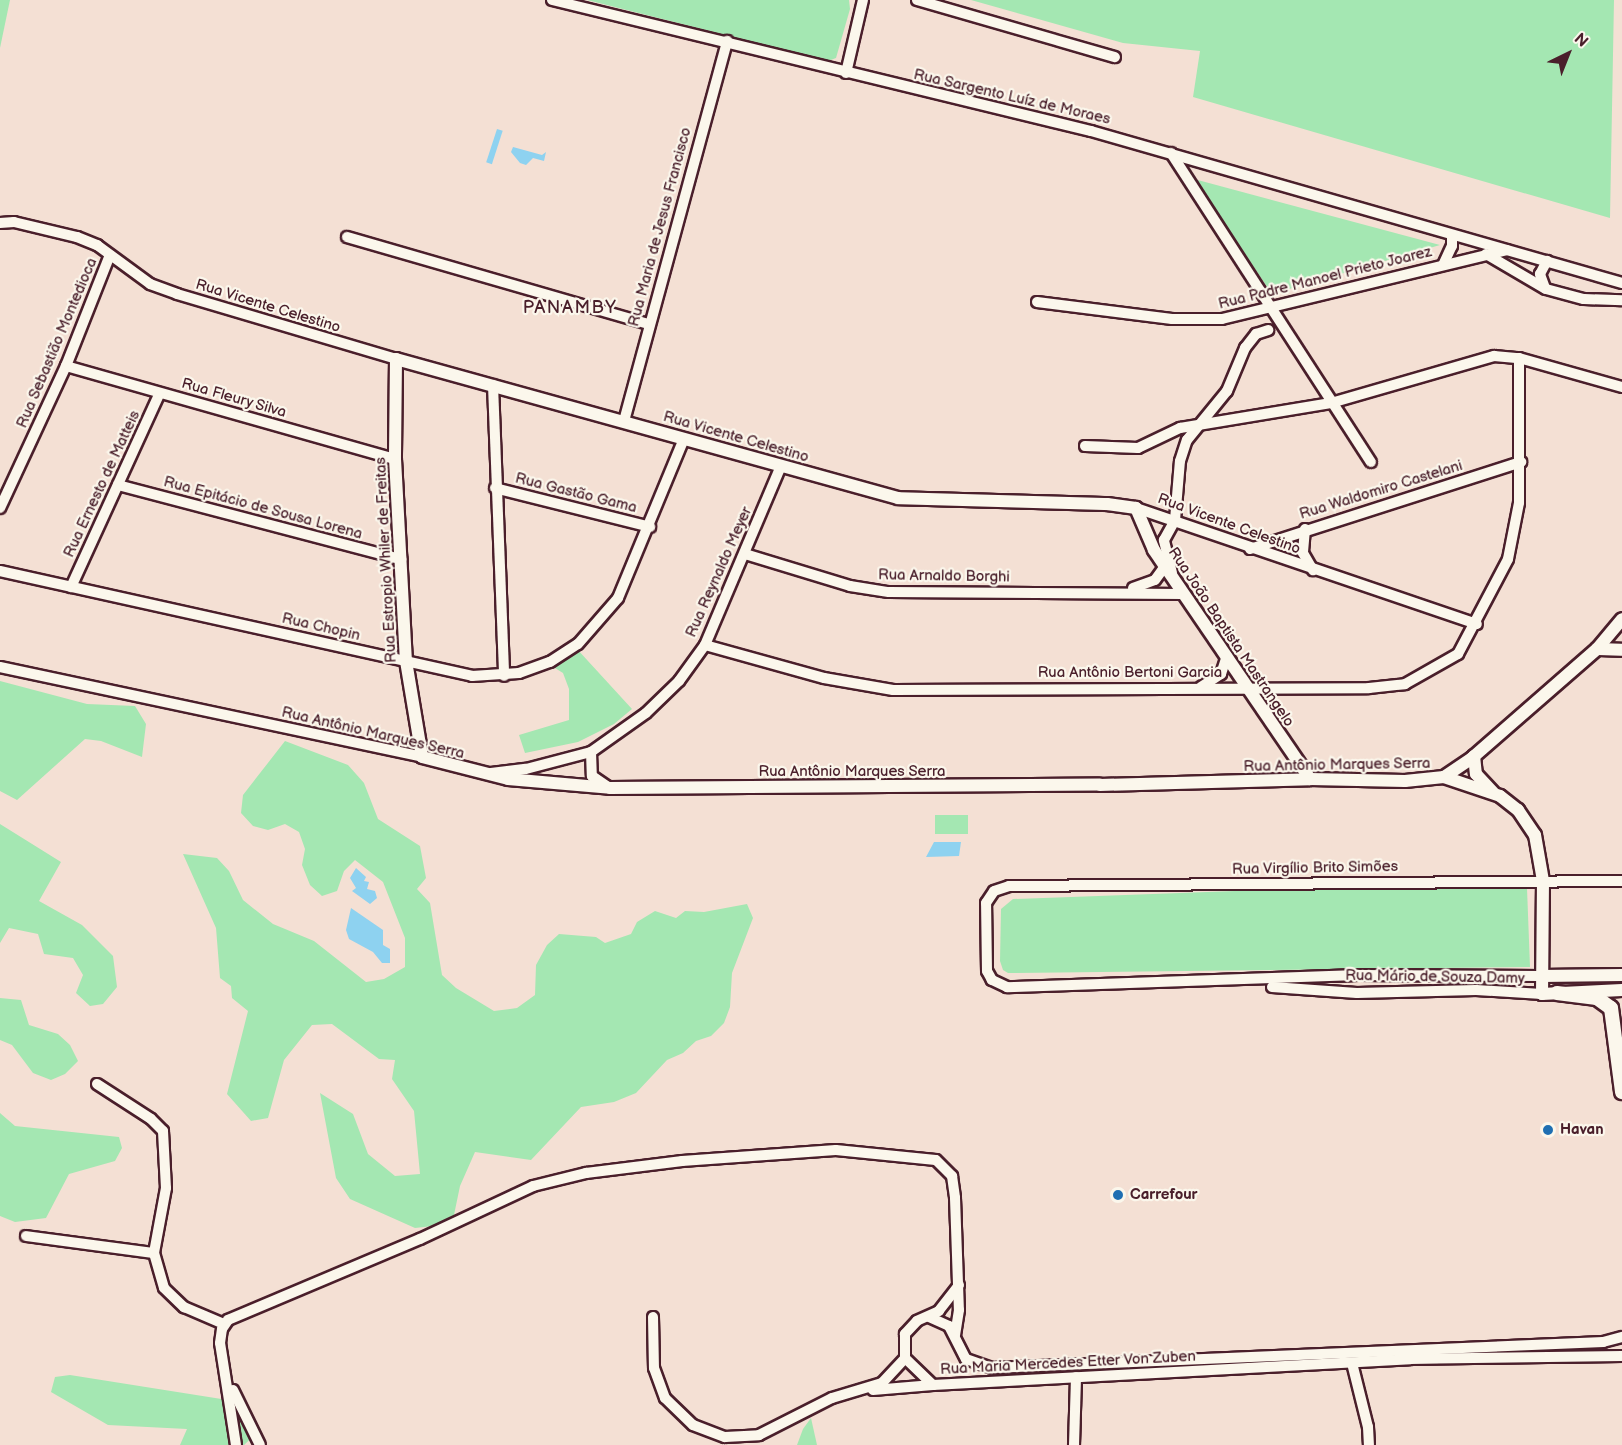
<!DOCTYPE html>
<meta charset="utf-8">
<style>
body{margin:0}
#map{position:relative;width:1622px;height:1445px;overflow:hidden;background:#f4e0d4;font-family:"Balsamiq Sans",sans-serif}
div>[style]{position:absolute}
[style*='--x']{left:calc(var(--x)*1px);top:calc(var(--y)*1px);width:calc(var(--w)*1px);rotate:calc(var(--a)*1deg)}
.green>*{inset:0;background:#a4e7b2;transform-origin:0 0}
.water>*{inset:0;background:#8ed2f0;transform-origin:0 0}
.roads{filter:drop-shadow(2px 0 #4a1f2b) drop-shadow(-2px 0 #4a1f2b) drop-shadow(0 2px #4a1f2b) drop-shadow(0 -2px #4a1f2b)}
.minor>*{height:10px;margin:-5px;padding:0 5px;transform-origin:5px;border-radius:5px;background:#fbf7ec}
.tertiary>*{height:12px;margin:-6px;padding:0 6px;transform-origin:6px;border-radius:6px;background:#fbf7ec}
.secondary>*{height:14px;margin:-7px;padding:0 7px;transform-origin:7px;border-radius:7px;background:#fbf7ec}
.dots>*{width:16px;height:16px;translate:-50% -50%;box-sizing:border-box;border:3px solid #fbf7ec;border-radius:50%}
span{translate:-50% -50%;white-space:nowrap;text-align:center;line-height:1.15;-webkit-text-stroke:4.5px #fbf7ec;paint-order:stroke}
.street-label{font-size:15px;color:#4a1f2b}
.poi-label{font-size:15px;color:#4a1f2b;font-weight:700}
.left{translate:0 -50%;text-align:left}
.quarter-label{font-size:18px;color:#4a1f2b;letter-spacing:1.5px}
.north{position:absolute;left:1538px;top:24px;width:60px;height:60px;-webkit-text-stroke:4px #fbf7ec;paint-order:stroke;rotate:43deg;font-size:16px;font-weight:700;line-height:24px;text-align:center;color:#4a1f2b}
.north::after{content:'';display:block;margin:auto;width:21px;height:27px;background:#4a1f2b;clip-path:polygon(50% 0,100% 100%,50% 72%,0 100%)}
</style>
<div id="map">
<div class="green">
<i style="clip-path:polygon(0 0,10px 0,0 48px)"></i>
<i style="clip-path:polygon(587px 0,849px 0,850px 9px,836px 58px,828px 61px)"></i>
<i style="clip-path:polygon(971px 0,1614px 0,1610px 218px,1193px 97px,1200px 51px,1123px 43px)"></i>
<i style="clip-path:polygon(1194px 179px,1440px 245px,1272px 294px)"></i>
<i style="clip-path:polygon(577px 649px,632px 709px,614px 724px,578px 742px,525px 753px,519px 735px,569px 720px,569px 689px,563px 673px,550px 665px)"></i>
<i style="clip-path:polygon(0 681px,87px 704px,135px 706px,146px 724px,142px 757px,101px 741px,85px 739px,17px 800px,0 791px)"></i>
<i style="clip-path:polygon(285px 741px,348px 765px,364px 783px,378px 819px,420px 846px,426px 878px,417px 889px,430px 903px,442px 975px,456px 988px,494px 1011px,517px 1008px,535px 995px,536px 965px,547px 945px,559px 934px,596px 937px,605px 943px,631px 934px,637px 922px,655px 911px,676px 918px,685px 911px,704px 912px,747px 904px,753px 918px,732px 973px,730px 1007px,724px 1023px,711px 1036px,696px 1041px,683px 1053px,667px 1060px,636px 1093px,614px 1102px,581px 1107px,531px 1160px,475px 1152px,460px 1186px,454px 1215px,433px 1226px,415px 1228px,350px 1199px,336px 1178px,320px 1093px,353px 1114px,368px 1154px,395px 1176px,420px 1174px,414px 1111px,392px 1079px,395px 1060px,379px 1059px,332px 1024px,312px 1025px,284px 1060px,268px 1118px,251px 1121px,227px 1094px,248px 1011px,232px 998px,231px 986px,220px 978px,216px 928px,183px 854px,217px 858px,229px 871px,243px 900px,273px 924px,314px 941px,366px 982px,384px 979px,405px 967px,405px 938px,383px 882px,355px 860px,344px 871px,337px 891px,322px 896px,310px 885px,302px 865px,305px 849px,299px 832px,285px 824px,268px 830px,253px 826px,241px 813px,243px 795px)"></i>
<i style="left:935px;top:815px;width:33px;height:19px"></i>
<i style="clip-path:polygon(0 824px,61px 862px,39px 901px,82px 925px,113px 956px,117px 987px,103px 1004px,90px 1006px,76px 993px,83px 975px,73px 958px,44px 954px,38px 934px,9px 928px,0 943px)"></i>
<i style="clip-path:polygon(1527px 888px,1530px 967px,1008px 973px,1003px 970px,1000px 961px,1001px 909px,1013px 899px,1262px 890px)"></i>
<i style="clip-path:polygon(0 998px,21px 1000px,29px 1025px,58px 1034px,70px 1045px,78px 1061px,65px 1074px,51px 1080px,33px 1073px,12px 1045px,0 1040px)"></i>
<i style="clip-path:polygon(0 1113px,15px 1126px,119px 1137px,122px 1148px,115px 1161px,69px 1174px,46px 1218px,15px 1222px,0 1216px)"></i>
<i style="clip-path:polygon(70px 1375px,234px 1401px,261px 1429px,244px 1445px,180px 1445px,187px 1429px,108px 1425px,51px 1392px,55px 1377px)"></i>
<i style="clip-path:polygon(811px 1418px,817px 1445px,797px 1445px,803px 1429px)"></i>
</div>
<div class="water">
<i style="left:497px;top:129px;width:6px;height:35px;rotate:18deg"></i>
<i style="clip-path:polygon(513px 147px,542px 155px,546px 152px,544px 161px,533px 158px,526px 165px,520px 163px,511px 152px)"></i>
<i style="clip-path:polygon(934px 842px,961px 842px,959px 856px,926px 857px)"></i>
<i style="clip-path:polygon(356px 868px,366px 877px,364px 881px,369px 882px,367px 889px,375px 891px,377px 898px,370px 904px,352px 891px,356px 888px,350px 878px)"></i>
<i style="clip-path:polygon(351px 908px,383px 930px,383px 945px,390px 949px,390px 963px,382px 963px,373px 952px,349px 939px,346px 930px)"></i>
</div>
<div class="roads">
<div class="minor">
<i style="--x:552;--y:0;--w:555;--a:13.66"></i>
<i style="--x:1091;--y:131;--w:552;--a:15.97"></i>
<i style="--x:917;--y:0;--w:206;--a:16.1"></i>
<i style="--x:846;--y:73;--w:75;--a:-76.9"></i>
<i style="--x:1171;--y:153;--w:368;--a:57.1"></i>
<i style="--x:0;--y:223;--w:14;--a:-4"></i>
<i style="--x:14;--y:222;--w:65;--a:13.4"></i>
<i style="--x:77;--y:237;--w:22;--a:22"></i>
<i style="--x:97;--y:245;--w:66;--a:36.3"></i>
<i style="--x:150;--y:284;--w:29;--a:20"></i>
<i style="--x:177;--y:294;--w:228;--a:16.5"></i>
<i style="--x:347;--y:237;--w:314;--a:16.1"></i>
<i style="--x:1486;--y:254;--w:69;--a:30.3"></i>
<i style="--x:1546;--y:289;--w:39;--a:15"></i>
<i style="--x:1584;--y:299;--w:38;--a:2"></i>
<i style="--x:1443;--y:265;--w:21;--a:-65"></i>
<i style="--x:1452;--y:246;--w:11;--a:-90"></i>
<i style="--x:1545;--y:288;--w:15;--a:-110"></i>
<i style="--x:1540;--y:274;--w:15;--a:-62"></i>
<i style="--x:1037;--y:302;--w:136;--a:7.2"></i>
<i style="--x:1172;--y:319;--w:50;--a:0"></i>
<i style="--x:1222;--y:319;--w:293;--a:-13.6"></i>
<i style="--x:66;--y:366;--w:342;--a:15.8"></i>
<i style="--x:493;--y:385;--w:291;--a:87.8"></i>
<i style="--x:624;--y:421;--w:394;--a:-74.8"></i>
<i style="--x:1085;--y:446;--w:53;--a:2.2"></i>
<i style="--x:1138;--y:448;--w:47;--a:-25.5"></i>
<i style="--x:1180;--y:428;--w:153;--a:-9.4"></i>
<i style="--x:1331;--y:403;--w:170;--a:-16.1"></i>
<i style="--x:1494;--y:356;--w:25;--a:5"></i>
<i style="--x:1519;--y:358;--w:107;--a:15.7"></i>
<i style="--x:118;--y:485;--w:293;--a:14.7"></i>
<i style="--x:495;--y:488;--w:160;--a:14.1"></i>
<i style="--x:0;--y:508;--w:157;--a:-65.1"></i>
<i style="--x:66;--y:366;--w:119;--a:-68.4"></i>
<i style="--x:1136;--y:508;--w:360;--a:18.8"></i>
<i style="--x:1305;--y:529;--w:24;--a:95"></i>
<i style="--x:1303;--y:553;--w:20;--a:60"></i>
<i style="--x:1250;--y:549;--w:285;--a:-17.8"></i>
<i style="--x:745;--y:554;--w:110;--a:16.9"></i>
<i style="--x:850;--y:586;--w:39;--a:9"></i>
<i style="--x:889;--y:592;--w:294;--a:0.4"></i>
<i style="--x:0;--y:571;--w:484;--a:12.5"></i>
<i style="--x:472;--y:676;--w:47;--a:-3.7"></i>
<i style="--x:519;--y:673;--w:33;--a:-20"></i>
<i style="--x:550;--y:662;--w:33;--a:-33"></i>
<i style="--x:578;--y:644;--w:61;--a:-49"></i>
<i style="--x:618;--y:598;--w:172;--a:-67.5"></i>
<i style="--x:1172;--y:573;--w:34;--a:-104"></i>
<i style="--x:1164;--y:540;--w:23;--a:-61"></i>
<i style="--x:1175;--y:520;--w:59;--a:-85.2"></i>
<i style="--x:1180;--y:461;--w:22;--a:-72"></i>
<i style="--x:1187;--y:440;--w:63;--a:-50.8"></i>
<i style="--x:1227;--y:391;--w:47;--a:-67.3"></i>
<i style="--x:1245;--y:348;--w:18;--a:-52"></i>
<i style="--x:1256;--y:334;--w:13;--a:-18"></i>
<i style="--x:71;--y:587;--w:213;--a:-65.4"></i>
<i style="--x:1133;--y:588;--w:23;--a:-20"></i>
<i style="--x:1155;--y:580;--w:17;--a:-54"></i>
<i style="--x:705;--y:645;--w:123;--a:15.5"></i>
<i style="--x:824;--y:678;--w:70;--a:9.9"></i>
<i style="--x:893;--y:690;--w:476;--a:-0.2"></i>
<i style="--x:1369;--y:688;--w:36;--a:-6"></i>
<i style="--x:1405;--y:684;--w:61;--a:-29.5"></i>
<i style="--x:1458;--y:654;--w:107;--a:-62.2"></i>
<i style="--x:1508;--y:559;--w:57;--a:-78.9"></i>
<i style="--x:1519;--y:503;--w:145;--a:-90"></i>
<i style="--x:0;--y:667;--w:431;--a:12"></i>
<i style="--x:1201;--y:687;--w:24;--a:-33"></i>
<i style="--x:1221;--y:674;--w:19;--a:-72"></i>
<i style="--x:591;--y:752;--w:24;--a:88"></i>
<i style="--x:592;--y:776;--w:22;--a:34"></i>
<i style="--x:491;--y:773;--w:35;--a:-7"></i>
<i style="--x:526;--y:769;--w:67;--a:-14.7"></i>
<i style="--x:591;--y:752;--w:67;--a:-35.3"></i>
<i style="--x:646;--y:713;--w:46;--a:-44.1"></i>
<i style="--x:679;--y:681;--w:44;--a:-54.2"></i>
<i style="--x:705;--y:645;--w:194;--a:-67"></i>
<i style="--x:1541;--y:976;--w:183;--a:-179.7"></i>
<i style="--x:1358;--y:975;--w:351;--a:178"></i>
<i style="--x:1007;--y:987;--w:17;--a:-155"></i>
<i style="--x:992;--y:980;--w:10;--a:-119"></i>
<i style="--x:987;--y:971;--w:68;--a:-90.8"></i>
<i style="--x:986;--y:903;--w:14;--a:-56"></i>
<i style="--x:994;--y:891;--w:16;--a:-18"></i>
<i style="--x:1009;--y:886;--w:613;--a:-0.47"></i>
<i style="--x:1272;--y:987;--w:85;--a:4"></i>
<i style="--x:1357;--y:993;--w:119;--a:-1.4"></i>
<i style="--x:1476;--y:990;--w:66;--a:3.5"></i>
<i style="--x:97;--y:1084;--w:64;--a:32.9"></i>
<i style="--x:151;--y:1119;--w:17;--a:45"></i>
<i style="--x:163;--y:1131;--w:57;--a:87"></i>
<i style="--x:166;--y:1188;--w:66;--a:100.5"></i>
<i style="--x:154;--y:1253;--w:36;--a:74"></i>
<i style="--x:164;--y:1288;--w:28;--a:44"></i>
<i style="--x:184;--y:1307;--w:43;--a:23"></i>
<i style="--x:26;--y:1236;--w:129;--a:7.6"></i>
<i style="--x:959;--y:1285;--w:33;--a:128"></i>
<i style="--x:939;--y:1311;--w:24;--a:156"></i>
<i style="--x:917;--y:1321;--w:18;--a:133"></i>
<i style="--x:905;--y:1334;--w:24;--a:90"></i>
<i style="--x:905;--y:1358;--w:39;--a:44"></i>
<i style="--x:933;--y:1385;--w:478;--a:-3.1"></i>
<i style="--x:1410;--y:1359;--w:212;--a:-0.8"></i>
<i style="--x:653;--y:1317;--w:51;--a:88.9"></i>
<i style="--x:654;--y:1368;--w:32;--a:70"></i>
<i style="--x:665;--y:1398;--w:39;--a:44"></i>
<i style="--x:693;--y:1425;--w:34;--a:21"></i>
<i style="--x:725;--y:1437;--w:34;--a:-3"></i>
<i style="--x:759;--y:1435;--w:82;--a:-26.9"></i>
<i style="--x:832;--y:1398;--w:52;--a:-16.7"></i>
<i style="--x:882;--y:1383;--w:34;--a:-47"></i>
<i style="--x:929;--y:1317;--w:22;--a:24"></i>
<i style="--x:949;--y:1326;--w:37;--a:63"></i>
<i style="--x:966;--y:1359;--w:28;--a:19"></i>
<i style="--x:992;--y:1368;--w:612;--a:-2.44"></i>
<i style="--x:1603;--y:1342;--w:20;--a:-15"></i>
<i style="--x:1352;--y:1363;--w:66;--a:76"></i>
<i style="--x:1368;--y:1427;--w:18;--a:87"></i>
<i style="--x:233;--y:1390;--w:61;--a:63.9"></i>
<i style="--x:873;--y:1390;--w:60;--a:-4.8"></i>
<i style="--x:236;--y:1445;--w:103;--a:-98.9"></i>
<i style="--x:220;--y:1343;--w:14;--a:-82"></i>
<i style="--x:222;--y:1329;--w:11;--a:-56"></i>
<i style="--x:228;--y:1320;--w:208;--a:-22.9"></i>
<i style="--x:420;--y:1239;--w:125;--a:-25.1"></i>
<i style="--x:533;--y:1186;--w:55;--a:-13.8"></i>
<i style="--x:586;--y:1173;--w:97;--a:-7.1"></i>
<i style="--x:682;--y:1161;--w:154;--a:-4.1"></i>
<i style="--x:836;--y:1150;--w:100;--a:5.7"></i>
<i style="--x:936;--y:1160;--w:23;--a:45"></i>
<i style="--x:952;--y:1176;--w:22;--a:82"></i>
<i style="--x:955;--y:1198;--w:112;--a:88"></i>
<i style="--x:959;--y:1310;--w:25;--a:99"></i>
<i style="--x:1074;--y:1445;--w:68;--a:-88.3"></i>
</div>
<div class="tertiary">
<i style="--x:1597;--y:649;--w:25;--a:2"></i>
<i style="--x:1474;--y:756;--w:18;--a:84"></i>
<i style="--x:1476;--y:774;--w:25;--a:47"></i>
<i style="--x:1444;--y:777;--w:34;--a:-34"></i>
<i style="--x:1472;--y:758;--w:166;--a:-41.1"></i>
<i style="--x:1597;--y:649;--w:39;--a:-50"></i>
<i style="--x:1310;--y:779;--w:277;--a:-124.3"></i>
<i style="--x:1154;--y:550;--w:46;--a:-113.2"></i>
<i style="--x:1136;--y:508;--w:29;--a:-172"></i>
<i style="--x:1107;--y:504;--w:209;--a:-178.4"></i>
<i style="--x:898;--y:498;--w:521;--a:-164.52"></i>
<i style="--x:396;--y:359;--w:100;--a:90.6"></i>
<i style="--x:395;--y:459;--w:202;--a:86.9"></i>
<i style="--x:406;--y:661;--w:97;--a:80.5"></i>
<i style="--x:422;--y:757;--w:89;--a:14.3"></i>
<i style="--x:508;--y:779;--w:102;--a:5"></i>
<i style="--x:610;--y:788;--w:490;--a:-0.4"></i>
<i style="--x:1100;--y:785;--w:210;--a:-1.6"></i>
<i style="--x:1310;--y:779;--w:95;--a:1.2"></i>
<i style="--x:1405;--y:781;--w:39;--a:-6"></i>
<i style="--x:1444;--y:777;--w:59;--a:18.7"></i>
<i style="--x:1500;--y:796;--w:23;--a:38"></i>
<i style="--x:1518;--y:810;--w:30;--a:56"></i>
<i style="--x:1535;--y:835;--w:47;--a:80.1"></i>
<i style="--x:1543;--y:881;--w:113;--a:90.5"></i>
<i style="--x:1542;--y:994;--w:80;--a:-2.9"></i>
<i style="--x:1541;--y:976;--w:81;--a:-0.7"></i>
</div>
<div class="secondary">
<i style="--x:1557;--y:993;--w:40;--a:7.1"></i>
<i style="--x:1597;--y:998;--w:17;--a:36"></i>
<i style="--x:1611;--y:1008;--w:85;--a:82.5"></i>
</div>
</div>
<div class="dots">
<i style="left:1548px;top:1130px;background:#1f6fb2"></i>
<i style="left:1118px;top:1195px;background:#1f6fb2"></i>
</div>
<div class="street-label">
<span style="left:1012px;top:97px;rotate:13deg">Rua Sargento Luíz de Moraes</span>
<span style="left:660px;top:227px;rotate:-75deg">Rua Maria de Jesus Francisco</span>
<span style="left:1325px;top:278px;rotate:-14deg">Rua Padre Manoel Prieto Joarez</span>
<span style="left:268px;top:306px;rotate:17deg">Rua Vicente Celestino</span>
<span style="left:57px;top:343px;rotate:-67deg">Rua Sebastião Montedioca</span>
<span style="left:234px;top:398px;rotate:16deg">Rua Fleury Silva</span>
<span style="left:736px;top:437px;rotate:16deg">Rua Vicente Celestino</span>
<span style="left:102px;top:484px;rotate:-65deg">Rua Ernesto de Matteis</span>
<span style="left:1381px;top:490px;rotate:-17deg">Rua Waldomiro Castelani</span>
<span style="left:576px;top:493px;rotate:14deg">Rua Gastão Gama</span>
<span style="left:263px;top:508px;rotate:15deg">Rua Epitácio de Sousa Lorena</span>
<span style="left:1229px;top:524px;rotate:20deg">Rua Vicente Celestino</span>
<span style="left:386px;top:560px;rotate:-93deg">Rua Estropio Whiler de Freitas</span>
<span style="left:719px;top:572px;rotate:-66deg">Rua Reynaldo Meyer</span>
<span style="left:944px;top:576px;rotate:1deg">Rua Arnaldo Borghi</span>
<span style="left:321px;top:627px;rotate:13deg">Rua Chopin</span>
<span style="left:1231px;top:637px;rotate:56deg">Rua João Baptista Mastrangelo</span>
<span style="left:1130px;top:673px">Rua Antônio Bertoni Garcia</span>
<span style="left:373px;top:733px;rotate:13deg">Rua Antônio Marques Serra</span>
<span style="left:1337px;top:765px;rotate:-1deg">Rua Antônio Marques Serra</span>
<span style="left:852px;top:772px">Rua Antônio Marques Serra</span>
<span style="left:1315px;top:868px;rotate:-1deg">Rua Virgílio Brito Simões</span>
<span style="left:1435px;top:977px;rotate:1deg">Rua Mário de Souza Damy</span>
<span style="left:1068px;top:1363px;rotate:-3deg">Rua Maria Mercedes Etter Von Zuben</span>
</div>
<div class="poi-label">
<span class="left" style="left:1560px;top:1130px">Havan</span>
<span class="left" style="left:1130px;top:1195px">Carrefour</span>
</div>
<div class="quarter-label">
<span style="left:570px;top:308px">PANAMBY</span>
</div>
<div class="north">N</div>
</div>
